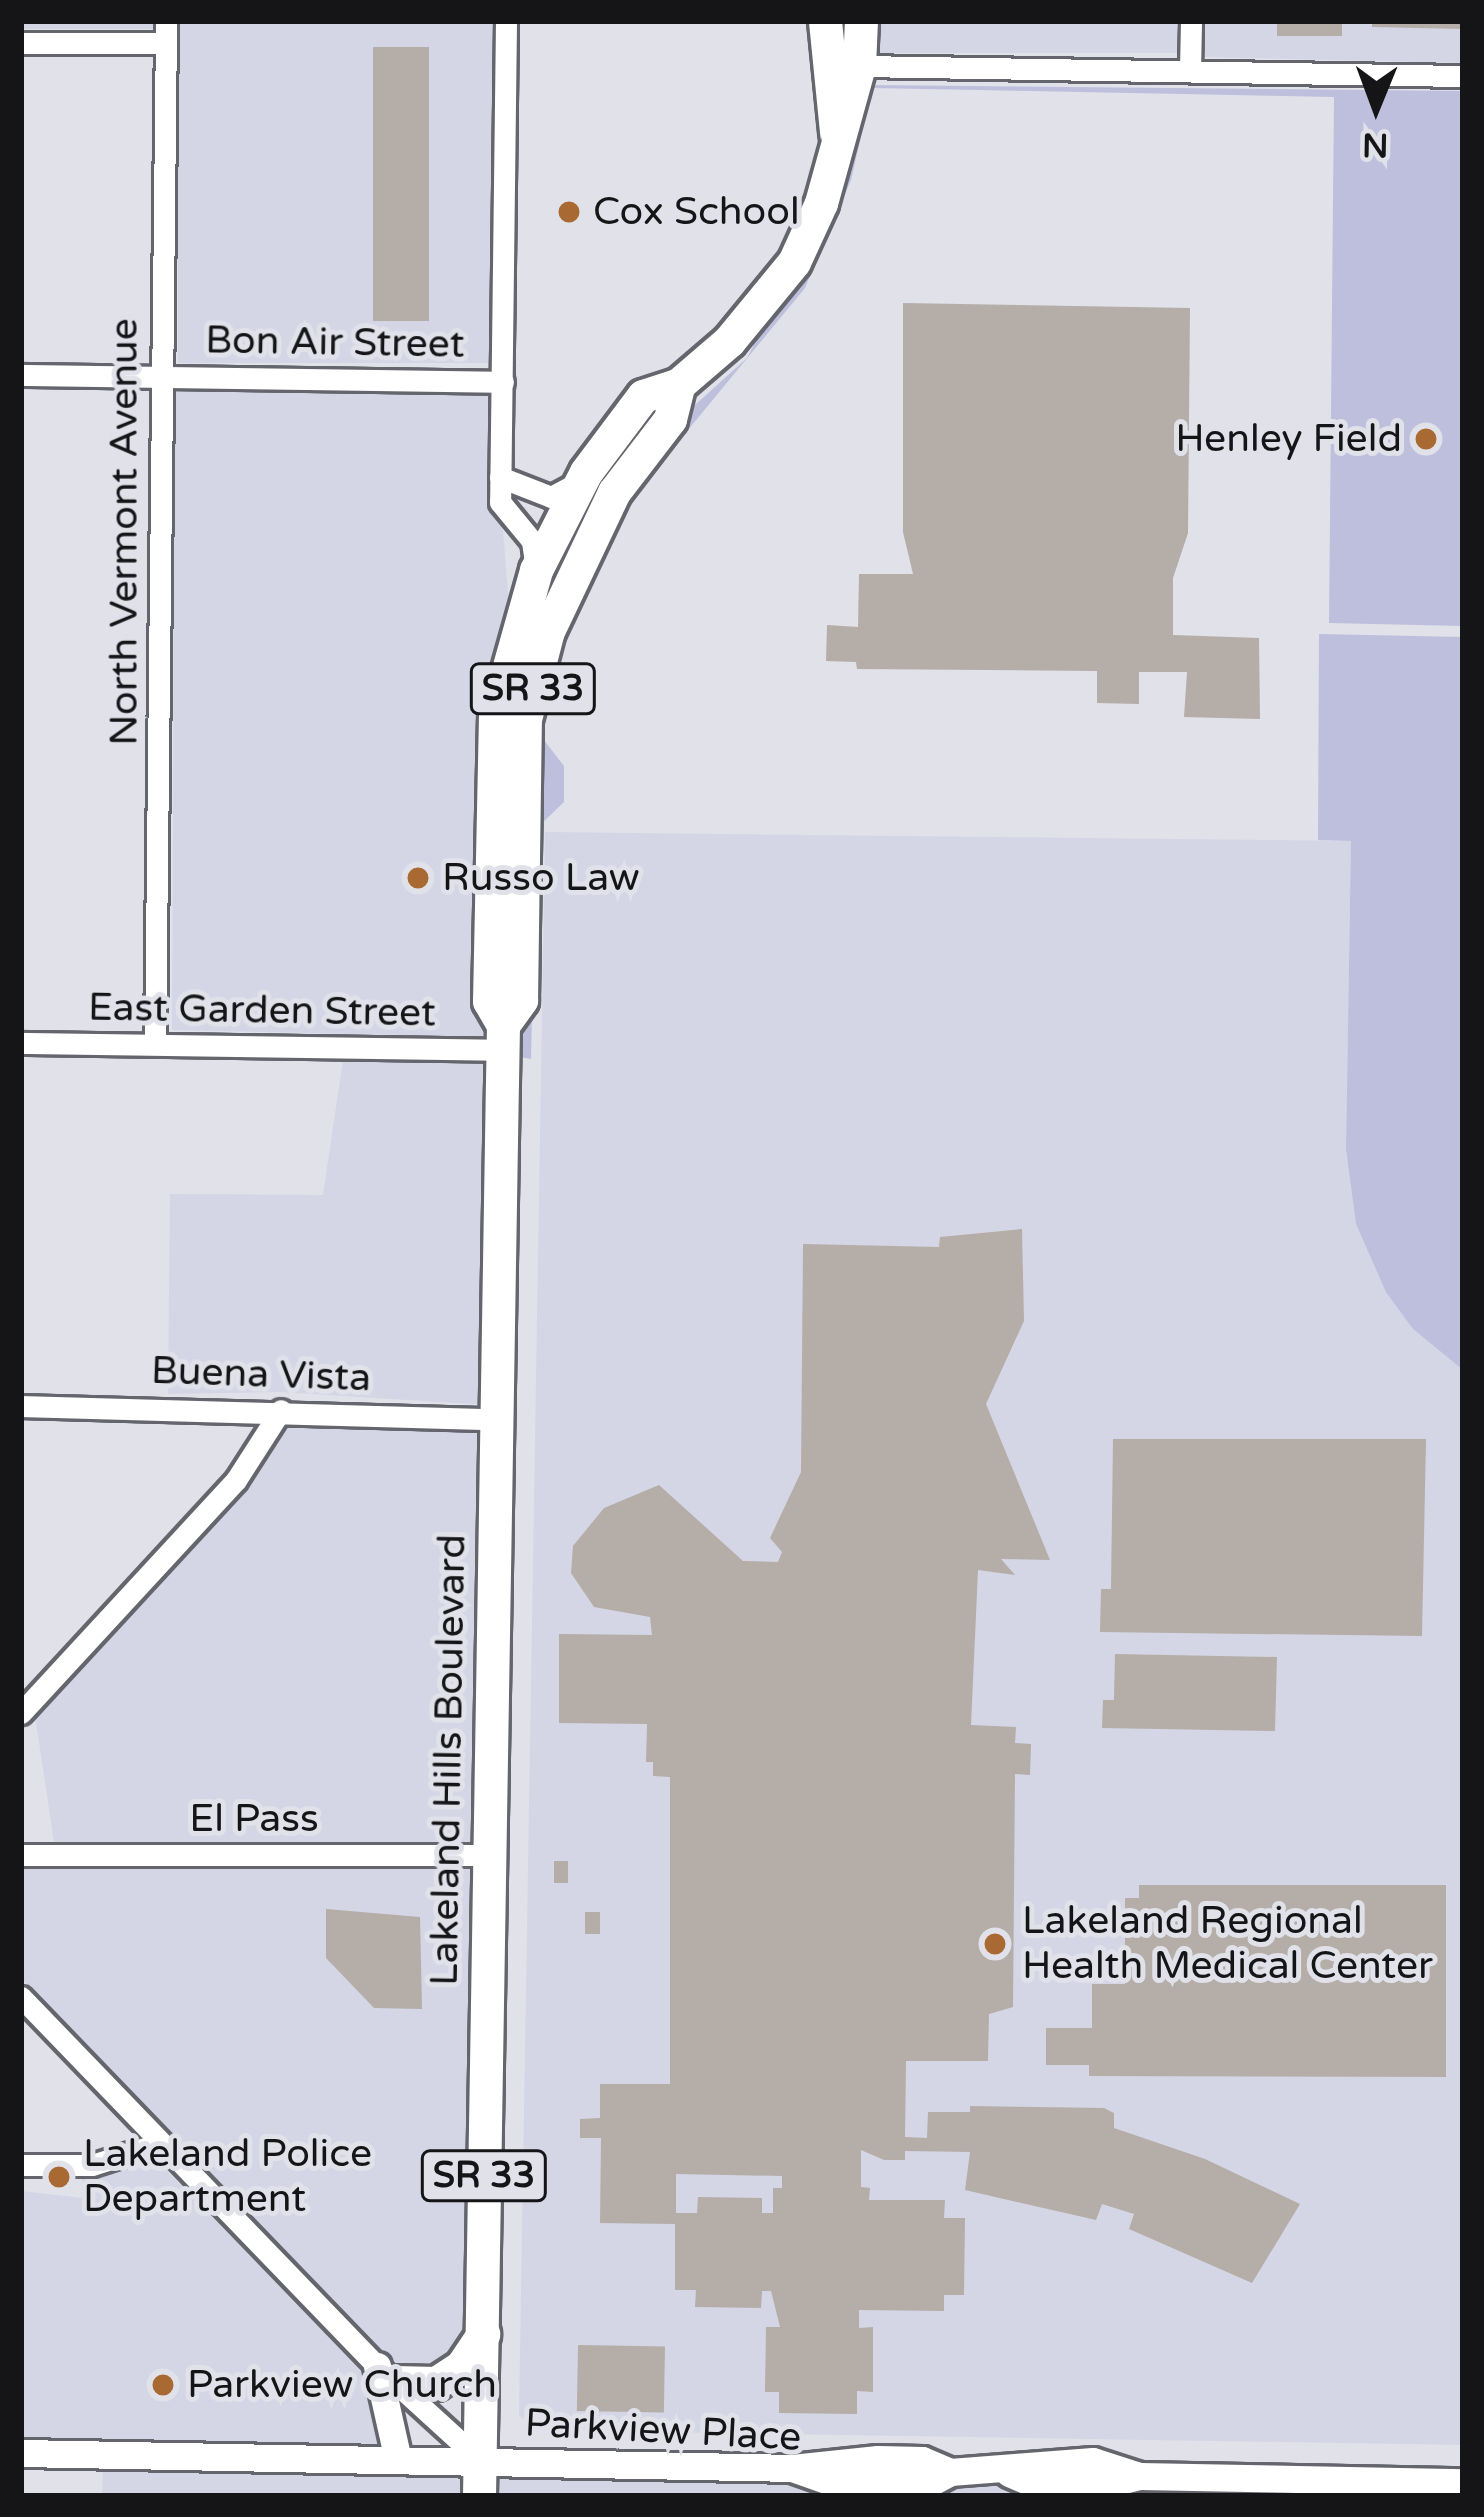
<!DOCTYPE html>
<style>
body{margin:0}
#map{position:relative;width:1484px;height:2517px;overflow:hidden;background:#e0e1e9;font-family:"Varela Round",sans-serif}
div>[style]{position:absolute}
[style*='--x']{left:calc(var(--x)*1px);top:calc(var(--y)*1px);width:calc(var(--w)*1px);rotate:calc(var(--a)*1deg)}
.built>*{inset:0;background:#d4d6e5;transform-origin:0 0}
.green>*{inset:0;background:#bdbfdd}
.building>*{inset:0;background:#b4ada8;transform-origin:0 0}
.roads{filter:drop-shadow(3px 0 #65666d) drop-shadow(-3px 0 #65666d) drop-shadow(0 3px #65666d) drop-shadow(0 -3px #65666d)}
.minor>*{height:21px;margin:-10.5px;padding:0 10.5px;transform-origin:10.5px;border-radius:10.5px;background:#fff}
.tertiary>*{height:27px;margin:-13.5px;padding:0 13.5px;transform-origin:13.5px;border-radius:13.5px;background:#fff}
.primary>*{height:33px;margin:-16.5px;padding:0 16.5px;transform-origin:16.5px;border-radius:16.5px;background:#fff}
.dots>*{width:33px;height:33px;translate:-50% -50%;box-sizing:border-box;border:6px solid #e0e1e9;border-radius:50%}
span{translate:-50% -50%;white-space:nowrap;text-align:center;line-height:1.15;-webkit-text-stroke:10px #e0e1e9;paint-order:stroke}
.shield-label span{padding:3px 9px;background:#e0e1e9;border:3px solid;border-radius:9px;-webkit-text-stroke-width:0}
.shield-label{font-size:36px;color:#151518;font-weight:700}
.poi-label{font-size:39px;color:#151518}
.left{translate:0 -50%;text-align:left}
.right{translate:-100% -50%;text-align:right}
.street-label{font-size:39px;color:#151518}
.frame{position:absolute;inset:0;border:24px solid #151518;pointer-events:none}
.north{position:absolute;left:1316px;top:48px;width:120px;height:120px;-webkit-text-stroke:9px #e0e1e9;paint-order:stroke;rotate:181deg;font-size:33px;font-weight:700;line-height:48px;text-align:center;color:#151518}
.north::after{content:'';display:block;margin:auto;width:42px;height:54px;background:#151518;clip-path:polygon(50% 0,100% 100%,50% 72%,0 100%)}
</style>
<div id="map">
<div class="built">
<i style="left:21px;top:21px;width:134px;height:8px"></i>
<i style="left:178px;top:21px;width:317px;height:342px"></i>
<i style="left:872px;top:21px;width:308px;height:32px"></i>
<i style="clip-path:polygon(1203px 21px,1463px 21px,1463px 63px,1202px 57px)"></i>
<i style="clip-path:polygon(175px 389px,492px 395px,513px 654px,491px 1037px,172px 1030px)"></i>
<i style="clip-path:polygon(545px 832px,1351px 841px,1346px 1149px,1356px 1224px,1413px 1329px,1463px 1370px,1463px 2445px,537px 2430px,519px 2416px)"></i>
<i style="clip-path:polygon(343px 1060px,491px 1063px,488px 1405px,279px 1392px,168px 1394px,170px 1194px,323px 1195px)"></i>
<i style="clip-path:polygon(287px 1423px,487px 1432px,476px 1842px,54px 1842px,35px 1715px,244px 1489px)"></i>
<i style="clip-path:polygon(21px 1868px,475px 1868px,471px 2330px,453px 2357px,433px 2370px,398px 2369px,21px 1979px)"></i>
<i style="clip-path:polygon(155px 2159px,367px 2374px,385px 2447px,21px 2440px,21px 2191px,83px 2198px,82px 2178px)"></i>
<i style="clip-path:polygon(103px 2468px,468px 2474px,467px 2496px,102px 2496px)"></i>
<i style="clip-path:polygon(491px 2475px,791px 2482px,833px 2496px,491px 2496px)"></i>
<i style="clip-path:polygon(958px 2485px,1009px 2486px,1033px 2496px,933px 2496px)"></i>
<i style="clip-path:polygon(1151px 2489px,1463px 2496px,1150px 2496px)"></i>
</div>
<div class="green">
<i style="clip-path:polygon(866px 85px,1463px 91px,1463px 626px,1329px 623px,1334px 97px,872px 88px,851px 180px,805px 288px,612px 522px,558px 646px,540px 735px,564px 766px,564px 802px,536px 829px,531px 1059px,514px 1056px,520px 720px,633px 461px,747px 358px,776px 303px)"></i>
<i style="clip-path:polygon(1319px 634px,1463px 637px,1463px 1370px,1413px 1329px,1386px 1292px,1356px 1224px,1346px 1149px,1351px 841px,1318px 840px)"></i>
</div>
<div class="building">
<i style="left:1277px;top:21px;width:65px;height:15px"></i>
<i style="clip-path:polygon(1372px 21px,1463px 21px,1463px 29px,1372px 27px)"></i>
<i style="left:373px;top:47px;width:56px;height:274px"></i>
<i style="clip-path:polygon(903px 303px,1190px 308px,1188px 533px,1173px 578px,1173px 635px,1259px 638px,1260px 719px,1184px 717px,1187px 672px,1139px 672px,1139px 704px,1097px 703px,1097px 671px,857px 669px,856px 662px,826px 661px,827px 625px,858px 627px,859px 574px,913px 574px,903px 532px)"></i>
<i style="clip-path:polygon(evenodd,1022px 1229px,1024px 1321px,986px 1404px,1050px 1560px,1001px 1559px,1015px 1575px,978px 1570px,971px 1725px,1016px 1727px,1015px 1743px,1031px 1744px,1030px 1775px,1015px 1774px,1013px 2007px,989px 2014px,988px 2061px,906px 2061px,905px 2137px,927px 2138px,928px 2112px,970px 2112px,970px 2106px,1104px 2108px,1114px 2113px,1114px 2128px,1205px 2159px,1300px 2204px,1252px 2283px,1129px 2229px,1134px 2214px,1102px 2204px,1096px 2220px,965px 2190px,970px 2152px,905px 2151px,905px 2160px,884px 2160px,861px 2150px,861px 2187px,870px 2188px,869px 2200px,945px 2200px,944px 2218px,965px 2218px,964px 2295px,944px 2295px,944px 2311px,859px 2310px,859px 2328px,873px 2327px,873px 2392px,857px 2391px,857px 2414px,779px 2413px,779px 2392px,765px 2392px,766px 2327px,780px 2327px,771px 2291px,762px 2291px,761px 2308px,695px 2307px,696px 2290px,675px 2290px,675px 2224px,600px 2223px,601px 2138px,580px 2138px,580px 2119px,600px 2118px,600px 2084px,670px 2084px,670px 1777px,653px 1776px,653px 1762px,646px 1762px,647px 1724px,559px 1723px,559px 1634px,652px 1635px,650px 1617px,594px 1607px,571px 1573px,573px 1546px,604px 1508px,659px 1485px,743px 1561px,778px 1562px,782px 1552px,770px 1538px,801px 1472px,803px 1244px,939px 1247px,940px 1237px,1022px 1229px,676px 2174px,782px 2176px,782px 2188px,773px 2188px,773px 2213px,762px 2213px,762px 2198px,698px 2197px,697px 2213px,676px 2213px,676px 2174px)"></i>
<i style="clip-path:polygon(1113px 1439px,1426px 1439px,1422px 1636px,1100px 1632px,1101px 1589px,1111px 1589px)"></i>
<i style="clip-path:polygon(1115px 1654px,1277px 1657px,1275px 1731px,1102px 1728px,1103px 1700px,1114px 1700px)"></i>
<i style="left:554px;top:1861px;width:14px;height:22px"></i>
<i style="clip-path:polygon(1139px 1885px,1446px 1885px,1446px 2077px,1089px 2076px,1089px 2065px,1046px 2065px,1046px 2028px,1092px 2028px,1092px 1984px,1125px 1984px,1125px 1898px,1139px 1898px)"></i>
<i style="clip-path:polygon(326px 1909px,420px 1917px,422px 2009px,374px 2008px,326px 1958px)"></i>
<i style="left:585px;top:1912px;width:15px;height:22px"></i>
<i style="left:578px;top:2345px;width:87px;height:66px;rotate:1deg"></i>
</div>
<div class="roads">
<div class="minor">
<i style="--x:506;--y:21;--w:481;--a:90.7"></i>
<i style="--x:500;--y:502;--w:50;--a:50.6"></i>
<i style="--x:532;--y:541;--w:28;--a:82"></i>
<i style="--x:21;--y:43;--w:145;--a:0"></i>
<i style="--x:859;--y:66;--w:604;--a:0.95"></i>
<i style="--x:1190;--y:70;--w:49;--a:-88.8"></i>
<i style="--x:21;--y:375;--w:482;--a:0.8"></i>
<i style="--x:500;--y:477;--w:55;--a:21.4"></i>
<i style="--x:551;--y:497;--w:27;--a:-28"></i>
<i style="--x:21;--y:1043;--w:482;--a:0.8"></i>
<i style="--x:155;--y:1043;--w:1022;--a:-89.38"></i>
<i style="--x:21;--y:1406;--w:478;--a:1.6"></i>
<i style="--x:21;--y:1713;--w:317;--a:-47.3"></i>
<i style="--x:236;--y:1480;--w:83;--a:-57.3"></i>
<i style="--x:21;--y:1855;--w:466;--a:0"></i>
<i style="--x:21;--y:1997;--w:513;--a:46.03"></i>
<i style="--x:377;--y:2366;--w:141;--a:42.4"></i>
<i style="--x:21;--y:2165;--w:71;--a:0"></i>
<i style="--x:92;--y:2165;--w:69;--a:-17.7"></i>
</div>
<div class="tertiary">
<i style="--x:377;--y:2366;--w:96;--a:77.4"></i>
<i style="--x:21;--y:2453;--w:771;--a:1.11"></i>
<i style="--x:792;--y:2468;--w:46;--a:19.2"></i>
<i style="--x:835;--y:2483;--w:91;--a:1.3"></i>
<i style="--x:926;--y:2485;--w:27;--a:-28"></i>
<i style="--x:950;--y:2472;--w:143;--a:-4.4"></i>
<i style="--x:1093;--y:2461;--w:48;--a:18.1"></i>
<i style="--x:1139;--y:2476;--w:324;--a:1.1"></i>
<i style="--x:792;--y:2468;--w:86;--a:-6"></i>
<i style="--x:878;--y:2459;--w:44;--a:1.3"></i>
<i style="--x:922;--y:2460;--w:30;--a:23"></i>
<i style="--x:1009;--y:2473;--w:39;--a:23"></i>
<i style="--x:1045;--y:2488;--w:47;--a:0"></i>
<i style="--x:1092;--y:2488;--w:49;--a:-14.3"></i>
</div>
<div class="primary">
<i style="--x:825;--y:21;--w:112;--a:84.3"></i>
<i style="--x:503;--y:1025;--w:31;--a:-54"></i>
<i style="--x:521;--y:1000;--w:281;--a:-89.2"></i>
<i style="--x:525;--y:719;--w:91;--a:-75.4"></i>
<i style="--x:548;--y:631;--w:154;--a:-64.6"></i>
<i style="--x:614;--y:492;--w:92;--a:-52.5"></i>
<i style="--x:670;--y:419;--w:36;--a:-76"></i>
<i style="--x:394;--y:2382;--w:42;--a:1.4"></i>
<i style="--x:436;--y:2383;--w:30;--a:-33"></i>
<i style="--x:461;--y:2367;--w:40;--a:-56"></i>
<i style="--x:479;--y:2496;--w:1414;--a:-89.07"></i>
<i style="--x:502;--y:1082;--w:57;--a:-89"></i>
<i style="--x:503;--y:1025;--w:28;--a:-120"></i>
<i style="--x:489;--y:1001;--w:285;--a:-88.8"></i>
<i style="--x:495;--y:716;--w:152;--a:-74.3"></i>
<i style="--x:536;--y:570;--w:110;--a:-63"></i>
<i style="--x:586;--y:472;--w:95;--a:-53.1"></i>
<i style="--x:643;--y:396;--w:38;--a:-18"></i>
<i style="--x:679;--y:384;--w:66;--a:-40.7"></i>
<i style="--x:729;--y:341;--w:102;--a:-50.6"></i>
<i style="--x:794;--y:262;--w:65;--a:-65.4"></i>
<i style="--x:821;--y:203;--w:142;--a:-74.5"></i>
<i style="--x:859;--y:66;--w:45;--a:-87.5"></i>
</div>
</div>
<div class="dots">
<i style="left:569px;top:212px;background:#a96932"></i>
<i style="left:1426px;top:439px;background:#a96932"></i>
<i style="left:418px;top:878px;background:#a96932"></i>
<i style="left:995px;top:1944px;background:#a96932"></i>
<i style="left:59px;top:2177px;background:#a96932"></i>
<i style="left:163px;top:2385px;background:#a96932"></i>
</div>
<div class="shield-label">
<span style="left:533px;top:689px">SR 33</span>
<span style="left:484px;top:2176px">SR 33</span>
</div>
<div class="poi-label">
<span class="left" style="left:593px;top:212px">Cox School</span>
<span class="right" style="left:1402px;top:439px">Henley Field</span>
<span class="left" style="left:442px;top:878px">Russo Law</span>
<span class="left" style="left:1022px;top:1944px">Lakeland Regional<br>Health Medical Center</span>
<span class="left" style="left:83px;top:2177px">Lakeland Police<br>Department</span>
<span class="left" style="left:187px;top:2385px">Parkview Church</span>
</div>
<div class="street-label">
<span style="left:335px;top:343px;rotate:1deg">Bon Air Street</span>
<span style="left:125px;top:532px;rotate:-90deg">North Vermont Avenue</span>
<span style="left:262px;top:1011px;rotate:1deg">East Garden Street</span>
<span style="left:261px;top:1375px;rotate:2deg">Buena Vista</span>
<span style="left:449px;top:1760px;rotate:-89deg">Lakeland Hills Boulevard</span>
<span style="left:254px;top:1819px">El Pass</span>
<span style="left:663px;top:2431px;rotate:3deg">Parkview Place</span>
</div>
<div class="frame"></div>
<div class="north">N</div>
</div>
